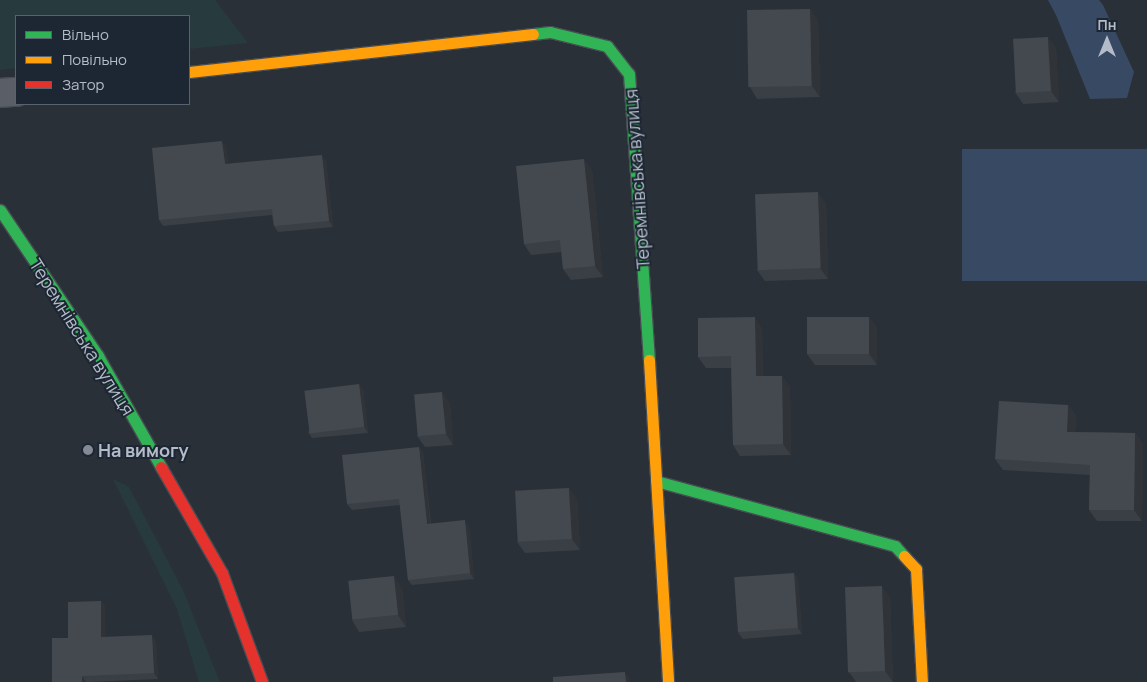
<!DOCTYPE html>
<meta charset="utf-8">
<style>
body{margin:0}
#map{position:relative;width:1147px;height:682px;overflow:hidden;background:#2a3038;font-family:Manrope,sans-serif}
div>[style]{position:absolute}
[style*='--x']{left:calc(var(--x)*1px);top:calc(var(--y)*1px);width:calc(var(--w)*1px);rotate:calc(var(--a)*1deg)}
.green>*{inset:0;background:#273a3e}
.water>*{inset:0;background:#384963;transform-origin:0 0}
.roads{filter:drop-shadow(1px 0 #484c53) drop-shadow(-1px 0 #484c53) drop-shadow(0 1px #484c53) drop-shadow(0 -1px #484c53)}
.street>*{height:28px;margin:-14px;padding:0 14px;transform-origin:14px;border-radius:14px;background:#5a5e66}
.fast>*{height:11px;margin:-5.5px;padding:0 5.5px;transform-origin:5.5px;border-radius:5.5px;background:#30b455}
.slow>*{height:11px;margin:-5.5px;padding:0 5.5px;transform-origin:5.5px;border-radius:5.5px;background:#ff9f0a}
.jam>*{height:11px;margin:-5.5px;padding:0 5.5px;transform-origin:5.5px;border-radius:5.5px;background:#e5322d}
.wall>*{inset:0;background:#3a3f45}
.shaded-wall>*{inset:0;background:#303338}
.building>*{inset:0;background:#444950;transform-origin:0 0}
.dots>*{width:14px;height:14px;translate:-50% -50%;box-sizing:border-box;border:2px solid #1d2633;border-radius:50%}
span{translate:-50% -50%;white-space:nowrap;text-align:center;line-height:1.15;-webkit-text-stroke:4px #1d2633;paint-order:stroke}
.street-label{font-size:18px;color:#b4bcc9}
.poi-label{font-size:18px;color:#b4bcc9;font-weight:700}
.left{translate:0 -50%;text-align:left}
.legend{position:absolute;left:15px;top:15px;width:175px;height:90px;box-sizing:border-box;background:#1d2633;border:1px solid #59626f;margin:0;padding:6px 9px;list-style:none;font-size:15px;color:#b4bcc9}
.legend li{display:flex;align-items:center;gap:10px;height:25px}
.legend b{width:25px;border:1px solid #59626f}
.north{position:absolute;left:1082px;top:15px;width:50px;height:50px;-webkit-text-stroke:4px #1d2633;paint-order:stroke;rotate:0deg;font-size:14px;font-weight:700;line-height:20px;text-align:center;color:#b4bcc9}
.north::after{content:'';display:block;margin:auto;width:18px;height:22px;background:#b4bcc9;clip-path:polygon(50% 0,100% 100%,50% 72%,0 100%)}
</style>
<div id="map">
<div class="green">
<i style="clip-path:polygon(0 0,215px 0,248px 43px,189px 49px,189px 16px,16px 16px,16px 68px,0 70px)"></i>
<i style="clip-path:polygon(113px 479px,129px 487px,183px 590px,220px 682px,199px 682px,177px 609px)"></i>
</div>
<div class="water">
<i style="clip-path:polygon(1048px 0,1099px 0,1103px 5px,1134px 72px,1127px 98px,1090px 99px,1056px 15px)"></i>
<i style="left:1147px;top:149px;width:132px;height:185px;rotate:90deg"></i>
</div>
<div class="roads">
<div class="street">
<i style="--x:0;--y:93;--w:16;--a:-4"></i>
</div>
<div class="fast">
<i style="--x:533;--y:34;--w:17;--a:-7"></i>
<i style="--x:550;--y:32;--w:59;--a:13.8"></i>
<i style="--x:607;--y:46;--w:36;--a:52"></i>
<i style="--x:629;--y:74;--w:287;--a:86"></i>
<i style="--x:0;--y:210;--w:176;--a:56.1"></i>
<i style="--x:98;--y:356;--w:128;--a:60.4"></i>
<i style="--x:656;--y:481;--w:248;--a:15.2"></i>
<i style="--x:895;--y:546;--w:13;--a:48"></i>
</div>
<div class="slow">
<i style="--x:189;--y:72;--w:346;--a:-6.3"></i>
<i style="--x:649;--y:360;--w:323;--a:86.6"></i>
<i style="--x:904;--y:556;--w:18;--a:47"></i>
<i style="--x:916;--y:569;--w:113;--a:87"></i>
</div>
<div class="jam">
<i style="--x:161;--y:467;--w:122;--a:60.1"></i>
<i style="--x:222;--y:573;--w:116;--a:69.8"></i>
</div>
</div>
<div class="wall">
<i style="clip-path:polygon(810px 9px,818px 21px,820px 97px,757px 99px,750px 87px)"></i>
<i style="clip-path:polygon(1056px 48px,1059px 102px,1023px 104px,1015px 92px)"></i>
<i style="clip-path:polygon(226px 147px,228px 164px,326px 160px,333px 227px,278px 232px,274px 226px,272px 215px,163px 226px,159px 220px)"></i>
<i style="clip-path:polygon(592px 170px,603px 277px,571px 280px,563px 269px,562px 252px,531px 255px,524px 244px)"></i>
<i style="clip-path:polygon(826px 203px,828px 279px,765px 281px,757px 270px)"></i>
<i style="clip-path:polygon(869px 317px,877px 328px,877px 365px,815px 365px,807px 354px)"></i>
<i style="clip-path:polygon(762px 328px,763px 376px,782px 376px,790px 387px,791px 455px,740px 456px,733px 445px,731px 368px,706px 368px,698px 357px)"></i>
<i style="clip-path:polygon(359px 384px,363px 390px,368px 433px,312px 438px,308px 432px)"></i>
<i style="clip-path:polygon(450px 403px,453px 445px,425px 447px,417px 436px)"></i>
<i style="clip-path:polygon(1068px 405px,1076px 416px,1075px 432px,1135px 433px,1143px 444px,1142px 521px,1097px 521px,1089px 510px,1090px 475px,1003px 470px,995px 459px)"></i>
<i style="clip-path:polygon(419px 447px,423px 453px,431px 524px,469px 526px,474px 579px,412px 585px,408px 580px,400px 505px,352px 510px,347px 504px)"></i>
<i style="clip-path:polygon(577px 499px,580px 550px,525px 553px,517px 542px)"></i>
<i style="clip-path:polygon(794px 573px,798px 579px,802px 634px,743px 639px,738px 633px)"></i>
<i style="clip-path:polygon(402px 588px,406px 627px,359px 632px,352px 620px)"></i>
<i style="clip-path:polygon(890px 597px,893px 682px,856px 682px,849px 672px)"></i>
<i style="clip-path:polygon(101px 601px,105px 607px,105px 637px,156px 641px,158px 679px,89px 682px,52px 682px,68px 638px)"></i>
</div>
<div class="shaded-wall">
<i style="clip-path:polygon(810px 9px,818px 21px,820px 97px,812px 86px)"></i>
<i style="clip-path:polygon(1048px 37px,1056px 48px,1059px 102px,1051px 91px)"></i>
<i style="clip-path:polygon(222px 141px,226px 147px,229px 170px,225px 164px)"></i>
<i style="clip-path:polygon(322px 155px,326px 160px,333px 227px,329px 221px)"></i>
<i style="clip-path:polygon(584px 159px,592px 170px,603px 277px,595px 266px)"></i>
<i style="clip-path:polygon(818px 192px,826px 203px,828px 279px,820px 268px)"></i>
<i style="clip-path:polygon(755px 317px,762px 328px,764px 388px,756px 376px)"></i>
<i style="clip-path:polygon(869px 317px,877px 328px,877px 365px,869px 354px)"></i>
<i style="clip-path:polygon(782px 376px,790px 387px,791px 455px,783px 444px)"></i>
<i style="clip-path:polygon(359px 384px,363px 390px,368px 433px,364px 427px)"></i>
<i style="clip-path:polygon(442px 392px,450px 403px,453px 445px,446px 434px)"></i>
<i style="clip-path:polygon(1068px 405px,1076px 416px,1074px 443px,1067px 432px)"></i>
<i style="clip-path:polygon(1135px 433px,1143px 444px,1142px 521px,1134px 510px)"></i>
<i style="clip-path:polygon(419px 447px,423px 453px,431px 530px,427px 524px)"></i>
<i style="clip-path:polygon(569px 488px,577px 499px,580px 550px,572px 539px)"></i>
<i style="clip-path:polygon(465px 520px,469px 526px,474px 579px,470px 573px)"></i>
<i style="clip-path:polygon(794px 573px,798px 579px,802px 634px,798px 628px)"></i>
<i style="clip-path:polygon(394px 576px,402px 588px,406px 627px,398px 615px)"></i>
<i style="clip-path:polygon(882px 586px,890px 597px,893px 682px,885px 671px)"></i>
<i style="clip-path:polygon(101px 601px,105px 607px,106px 643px,101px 637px)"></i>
<i style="clip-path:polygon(152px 635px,156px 641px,158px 679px,154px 673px)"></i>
<i style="clip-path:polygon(625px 672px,629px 678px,630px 682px,626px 682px)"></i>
<i style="clip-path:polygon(82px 676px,86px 682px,82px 682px)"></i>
</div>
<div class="building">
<i style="left:810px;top:9px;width:77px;height:63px;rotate:89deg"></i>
<i style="left:1048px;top:37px;width:54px;height:35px;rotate:87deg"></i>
<i style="clip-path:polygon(222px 141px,225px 164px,322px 155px,329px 221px,274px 226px,272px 209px,159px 220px,152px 148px)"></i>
<i style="clip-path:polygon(584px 159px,595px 266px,563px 269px,560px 240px,524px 244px,516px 166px)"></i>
<i style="left:818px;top:192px;width:76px;height:63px;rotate:88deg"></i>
<i style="clip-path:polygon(755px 317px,756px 376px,782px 376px,783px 444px,733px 445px,731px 356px,698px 357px,698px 318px)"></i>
<i style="left:807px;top:317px;width:62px;height:37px"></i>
<i style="left:359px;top:384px;width:43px;height:55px;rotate:83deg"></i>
<i style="left:442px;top:392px;width:42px;height:28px;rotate:85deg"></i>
<i style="clip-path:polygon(999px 401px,1068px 405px,1067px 432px,1135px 433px,1134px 510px,1089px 510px,1090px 465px,995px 459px)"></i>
<i style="clip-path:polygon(419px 447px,427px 524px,465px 520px,470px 573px,408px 580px,399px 499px,347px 504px,342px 455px)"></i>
<i style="left:569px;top:488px;width:51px;height:54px;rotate:87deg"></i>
<i style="left:794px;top:573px;width:55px;height:60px;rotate:86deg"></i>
<i style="left:394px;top:576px;width:39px;height:46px;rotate:84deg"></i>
<i style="left:882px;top:586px;width:85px;height:37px;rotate:88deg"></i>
<i style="clip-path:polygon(101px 601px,101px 637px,152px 635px,154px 673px,82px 676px,82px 682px,52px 682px,52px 638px,68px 638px,68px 602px)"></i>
<i style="clip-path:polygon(625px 672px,626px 682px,553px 682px,553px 677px)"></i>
</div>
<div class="dots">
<i style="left:88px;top:450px;background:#848b96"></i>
</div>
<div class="street-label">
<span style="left:637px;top:179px;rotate:-94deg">Теремнівська вулиця</span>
<span style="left:82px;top:337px;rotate:58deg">Теремнівська вулиця</span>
</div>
<div class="poi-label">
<span class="left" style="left:98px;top:450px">На вимогу</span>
</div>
<ul class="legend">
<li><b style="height:6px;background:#30b455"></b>Вільно</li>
<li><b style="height:6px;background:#ff9f0a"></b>Повільно</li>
<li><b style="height:6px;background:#e5322d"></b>Затор</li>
</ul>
<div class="north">Пн</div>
</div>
